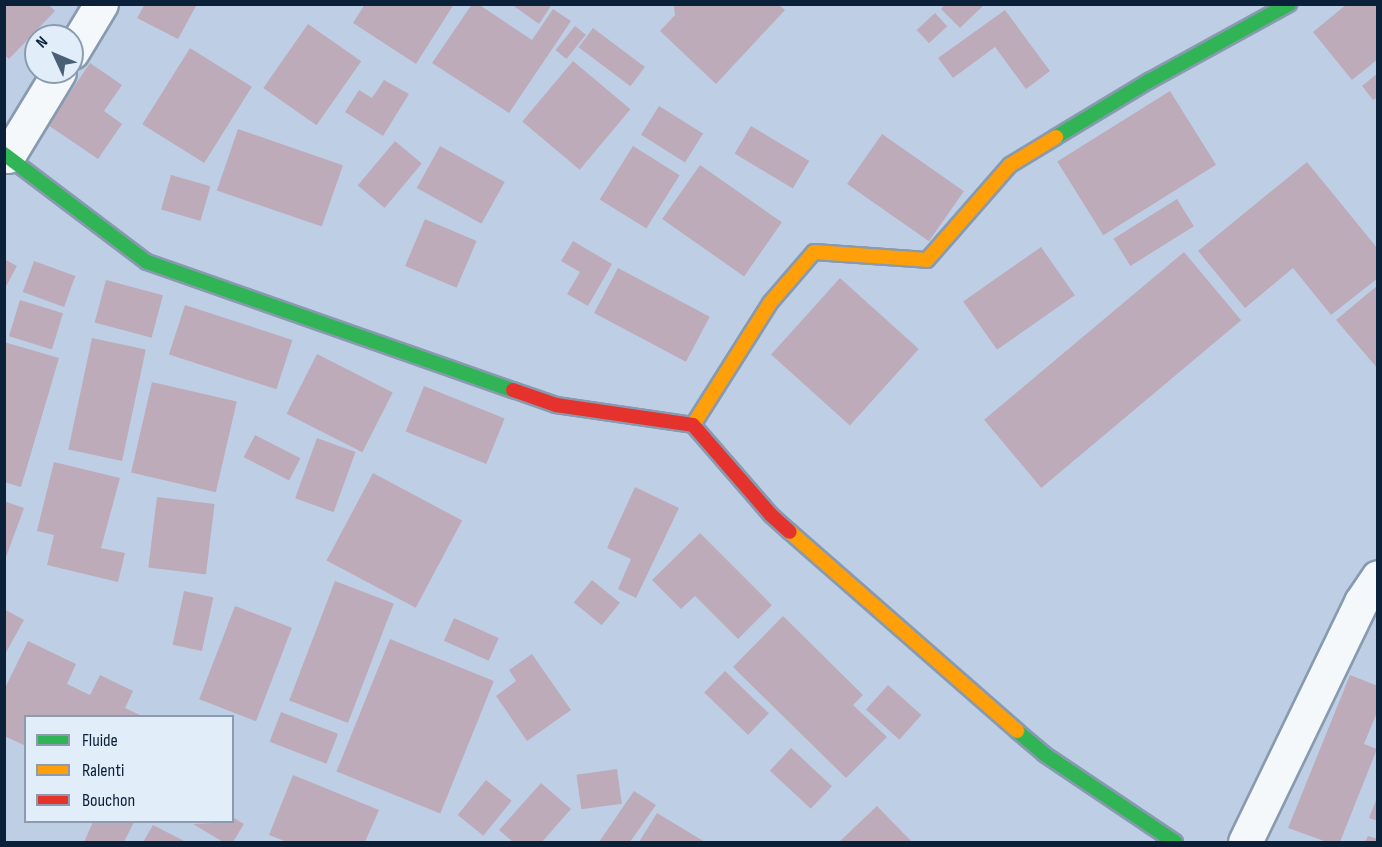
<!DOCTYPE html>
<style>
body{margin:0}
#map{position:relative;width:1382px;height:847px;overflow:hidden;background:#becfe5;font-family:"Sofia Sans Condensed",sans-serif}
div>[style]{position:absolute}
[style*='--x']{left:calc(var(--x)*1px);top:calc(var(--y)*1px);width:calc(var(--w)*1px);rotate:calc(var(--a)*1deg)}
.building>*{inset:0;background:#beabba;transform-origin:0 0}
.roads{filter:drop-shadow(2px 0 #889aaf) drop-shadow(-2px 0 #889aaf) drop-shadow(0 2px #889aaf) drop-shadow(0 -2px #889aaf)}
.street>*{height:33px;margin:-16.5px;padding:0 16.5px;transform-origin:16.5px;border-radius:16.5px;background:#f5f8fb}
.fast>*{height:14px;margin:-7px;padding:0 7px;transform-origin:7px;border-radius:7px;background:#30b455}
.slow>*{height:14px;margin:-7px;padding:0 7px;transform-origin:7px;border-radius:7px;background:#ff9f0a}
.jam>*{height:14px;margin:-7px;padding:0 7px;transform-origin:7px;border-radius:7px;background:#e5322d}
span{translate:-50% -50%;white-space:nowrap;text-align:center;line-height:1.15;-webkit-text-stroke:5px #e2edfa;paint-order:stroke}
.frame{position:absolute;inset:0;border:6px solid #0b2139;pointer-events:none}
.legend{position:absolute;left:24px;top:715px;width:210px;height:108px;box-sizing:border-box;background:#e2edfa;border:2px solid #8c9bad;margin:0;padding:8px 10px;list-style:none;font-size:18px;color:#0b2139}
.legend li{display:flex;align-items:center;gap:12px;height:30px}
.legend b{width:30px;border:2px solid #8c9bad}
.north{position:absolute;left:24px;top:24px;width:60px;height:60px;box-sizing:border-box;background:#e2edfa;border:2px solid #8c9bad;border-radius:50%;rotate:314deg;font-size:16px;font-weight:700;line-height:24px;text-align:center;color:#0b2139}
.north::after{content:'';display:block;margin:auto;width:21px;height:27px;background:#4a5e75;clip-path:polygon(50% 0,100% 100%,50% 72%,0 100%)}
</style>
<div id="map">
<div class="building">
<i style="clip-path:polygon(4px 4px,48px 4px,55px 11px,9px 59px,4px 55px)"></i>
<i style="clip-path:polygon(145px 4px,197px 4px,178px 39px,137px 18px)"></i>
<i style="clip-path:polygon(365px 4px,454px 4px,416px 64px,353px 23px)"></i>
<i style="clip-path:polygon(472px 4px,478px 4px,532px 40px,553px 9px,571px 21px,509px 113px,432px 63px)"></i>
<i style="clip-path:polygon(511px 4px,552px 4px,539px 24px)"></i>
<i style="clip-path:polygon(676px 4px,778px 4px,785px 10px,716px 84px,660px 31px,675px 15px,674px 7px)"></i>
<i style="clip-path:polygon(945px 4px,985px 4px,960px 28px,941px 9px)"></i>
<i style="clip-path:polygon(1347px 4px,1378px 4px,1378px 59px,1352px 80px,1313px 32px)"></i>
<i style="clip-path:polygon(1005px 10px,1050px 71px,1026px 89px,995px 47px,953px 78px,938px 58px)"></i>
<i style="left:935px;top:13px;width:18px;height:25px;rotate:47deg"></i>
<i style="left:308px;top:24px;width:65px;height:78px;rotate:35deg"></i>
<i style="left:575px;top:26px;width:14px;height:31px;rotate:39deg"></i>
<i style="left:593px;top:28px;width:65px;height:24px;rotate:37deg"></i>
<i style="left:190px;top:48px;width:73px;height:90px;rotate:32deg"></i>
<i style="left:573px;top:61px;width:75px;height:79px;rotate:40deg"></i>
<i style="clip-path:polygon(90px 63px,122px 85px,104px 111px,122px 124px,98px 159px,48px 125px)"></i>
<i style="clip-path:polygon(1378px 73px,1378px 97px,1373px 100px,1362px 86px)"></i>
<i style="clip-path:polygon(384px 80px,409px 94px,383px 136px,345px 112px,359px 90px,372px 98px)"></i>
<i style="left:1170px;top:91px;width:87px;height:133px;rotate:58deg"></i>
<i style="left:659px;top:106px;width:52px;height:34px;rotate:32deg"></i>
<i style="left:751px;top:126px;width:68px;height:32px;rotate:31deg"></i>
<i style="left:238px;top:129px;width:111px;height:65px;rotate:19deg"></i>
<i style="left:882px;top:134px;width:100px;height:61px;rotate:35deg"></i>
<i style="left:395px;top:141px;width:35px;height:58px;rotate:40deg"></i>
<i style="left:440px;top:146px;width:74px;height:48px;rotate:29deg"></i>
<i style="left:633px;top:146px;width:55px;height:63px;rotate:32deg"></i>
<i style="clip-path:polygon(1307px 162px,1378px 249px,1378px 278px,1331px 315px,1293px 268px,1245px 308px,1198px 251px)"></i>
<i style="left:700px;top:165px;width:100px;height:66px;rotate:35deg"></i>
<i style="left:171px;top:175px;width:41px;height:36px;rotate:16deg"></i>
<i style="left:1177px;top:199px;width:32px;height:75px;rotate:58deg"></i>
<i style="left:425px;top:219px;width:56px;height:51px;rotate:23deg"></i>
<i style="clip-path:polygon(573px 241px,612px 264px,588px 306px,567px 294px,580px 272px,561px 261px)"></i>
<i style="left:1041px;top:247px;width:59px;height:95px;rotate:55deg"></i>
<i style="left:1184px;top:252px;width:89px;height:261px;rotate:50deg"></i>
<i style="clip-path:polygon(4px 259px,17px 266px,4px 290px)"></i>
<i style="left:34px;top:261px;width:44px;height:33px;rotate:20deg"></i>
<i style="left:618px;top:268px;width:104px;height:51px;rotate:28deg"></i>
<i style="left:840px;top:278px;width:106px;height:103px;rotate:42deg"></i>
<i style="left:106px;top:280px;width:59px;height:44px;rotate:15deg"></i>
<i style="clip-path:polygon(1378px 285px,1378px 369px,1336px 320px)"></i>
<i style="left:20px;top:300px;width:45px;height:38px;rotate:17deg"></i>
<i style="left:185px;top:305px;width:113px;height:52px;rotate:18deg"></i>
<i style="left:92px;top:338px;width:55px;height:114px;rotate:12deg"></i>
<i style="clip-path:polygon(4px 342px,59px 358px,21px 487px,4px 482px)"></i>
<i style="left:317px;top:354px;width:85px;height:67px;rotate:27deg"></i>
<i style="left:152px;top:382px;width:87px;height:93px;rotate:13deg"></i>
<i style="left:424px;top:386px;width:87px;height:49px;rotate:22deg"></i>
<i style="left:255px;top:435px;width:51px;height:25px;rotate:27deg"></i>
<i style="left:317px;top:438px;width:41px;height:64px;rotate:20deg"></i>
<i style="clip-path:polygon(54px 462px,120px 478px,101px 548px,125px 553px,118px 582px,47px 565px,54px 535px,37px 531px)"></i>
<i style="left:373px;top:473px;width:101px;height:99px;rotate:28deg"></i>
<i style="clip-path:polygon(635px 487px,679px 508px,636px 598px,618px 589px,631px 559px,607px 548px)"></i>
<i style="left:157px;top:497px;width:58px;height:71px;rotate:7deg"></i>
<i style="clip-path:polygon(4px 501px,24px 508px,5px 560px,4px 560px)"></i>
<i style="clip-path:polygon(700px 533px,772px 605px,738px 639px,695px 596px,681px 609px,652px 580px)"></i>
<i style="left:592px;top:580px;width:36px;height:29px;rotate:39deg"></i>
<i style="left:335px;top:581px;width:63px;height:128px;rotate:21deg"></i>
<i style="left:184px;top:591px;width:30px;height:55px;rotate:12deg"></i>
<i style="left:235px;top:606px;width:61px;height:100px;rotate:21deg"></i>
<i style="clip-path:polygon(4px 609px,24px 620px,4px 656px)"></i>
<i style="clip-path:polygon(783px 616px,863px 695px,853px 705px,887px 737px,846px 778px,733px 667px)"></i>
<i style="left:454px;top:618px;width:49px;height:25px;rotate:24deg"></i>
<i style="left:390px;top:639px;width:112px;height:143px;rotate:22deg"></i>
<i style="clip-path:polygon(28px 641px,76px 664px,67px 684px,90px 695px,100px 675px,133px 691px,125px 708px,142px 716px,26px 716px,26px 746px,4px 736px,4px 690px)"></i>
<i style="clip-path:polygon(532px 654px,571px 710px,527px 741px,496px 696px,516px 681px,509px 670px)"></i>
<i style="left:725px;top:671px;width:61px;height:30px;rotate:44deg"></i>
<i style="clip-path:polygon(1350px 675px,1378px 686px,1378px 710px,1364px 744px,1377px 749px,1340px 842px,1327px 842px,1288px 828px)"></i>
<i style="left:888px;top:685px;width:45px;height:33px;rotate:42deg"></i>
<i style="left:281px;top:712px;width:61px;height:32px;rotate:21deg"></i>
<i style="left:791px;top:748px;width:56px;height:31px;rotate:43deg"></i>
<i style="left:617px;top:769px;width:35px;height:41px;rotate:82deg"></i>
<i style="clip-path:polygon(293px 775px,379px 810px,365px 842px,287px 842px,269px 835px)"></i>
<i style="left:486px;top:780px;width:33px;height:45px;rotate:39deg"></i>
<i style="clip-path:polygon(541px 783px,571px 809px,542px 842px,513px 842px,499px 830px)"></i>
<i style="clip-path:polygon(634px 791px,656px 805px,630px 842px,599px 842px)"></i>
<i style="clip-path:polygon(1378px 795px,1378px 821px,1369px 818px)"></i>
<i style="clip-path:polygon(877px 806px,912px 842px,839px 842px)"></i>
<i style="clip-path:polygon(657px 813px,705px 842px,639px 842px)"></i>
<i style="clip-path:polygon(232px 817px,244px 824px,233px 842px,223px 842px,193px 824px,232px 822px)"></i>
<i style="clip-path:polygon(93px 822px,134px 822px,124px 842px,84px 842px)"></i>
<i style="clip-path:polygon(153px 825px,186px 842px,143px 842px)"></i>
<i style="clip-path:polygon(1368px 836px,1378px 839px,1378px 842px,1365px 842px)"></i>
</div>
<div class="roads">
<div class="street">
<i style="--x:72;--y:52;--w:56;--a:-58.9"></i>
<i style="--x:8;--y:156;--w:98;--a:-58.7"></i>
<i style="--x:1245;--y:842;--w:267;--a:-64.2"></i>
<i style="--x:1361;--y:602;--w:30;--a:-56"></i>
</div>
<div class="fast">
<i style="--x:1056;--y:137;--w:109;--a:-31.1"></i>
<i style="--x:1149;--y:81;--w:160;--a:-28.8"></i>
<i style="--x:4;--y:154;--w:179;--a:37.1"></i>
<i style="--x:147;--y:262;--w:388;--a:19.3"></i>
<i style="--x:1017;--y:731;--w:35;--a:40"></i>
<i style="--x:1044;--y:754;--w:158;--a:33.9"></i>
</div>
<div class="slow">
<i style="--x:693;--y:425;--w:144;--a:-57.7"></i>
<i style="--x:770;--y:303;--w:67;--a:-49.2"></i>
<i style="--x:814;--y:252;--w:113;--a:4"></i>
<i style="--x:927;--y:260;--w:126;--a:-48.9"></i>
<i style="--x:1010;--y:165;--w:54;--a:-31.3"></i>
<i style="--x:790;--y:532;--w:302;--a:41.2"></i>
</div>
<div class="jam">
<i style="--x:513;--y:390;--w:46;--a:19.2"></i>
<i style="--x:556;--y:405;--w:138;--a:8.3"></i>
<i style="--x:693;--y:425;--w:119;--a:49.1"></i>
<i style="--x:771;--y:515;--w:25;--a:42"></i>
</div>
</div>
<div class="frame"></div>
<ul class="legend">
<li><b style="height:8px;background:#30b455"></b>Fluide</li>
<li><b style="height:8px;background:#ff9f0a"></b>Ralenti</li>
<li><b style="height:8px;background:#e5322d"></b>Bouchon</li>
</ul>
<div class="north">N</div>
</div>
